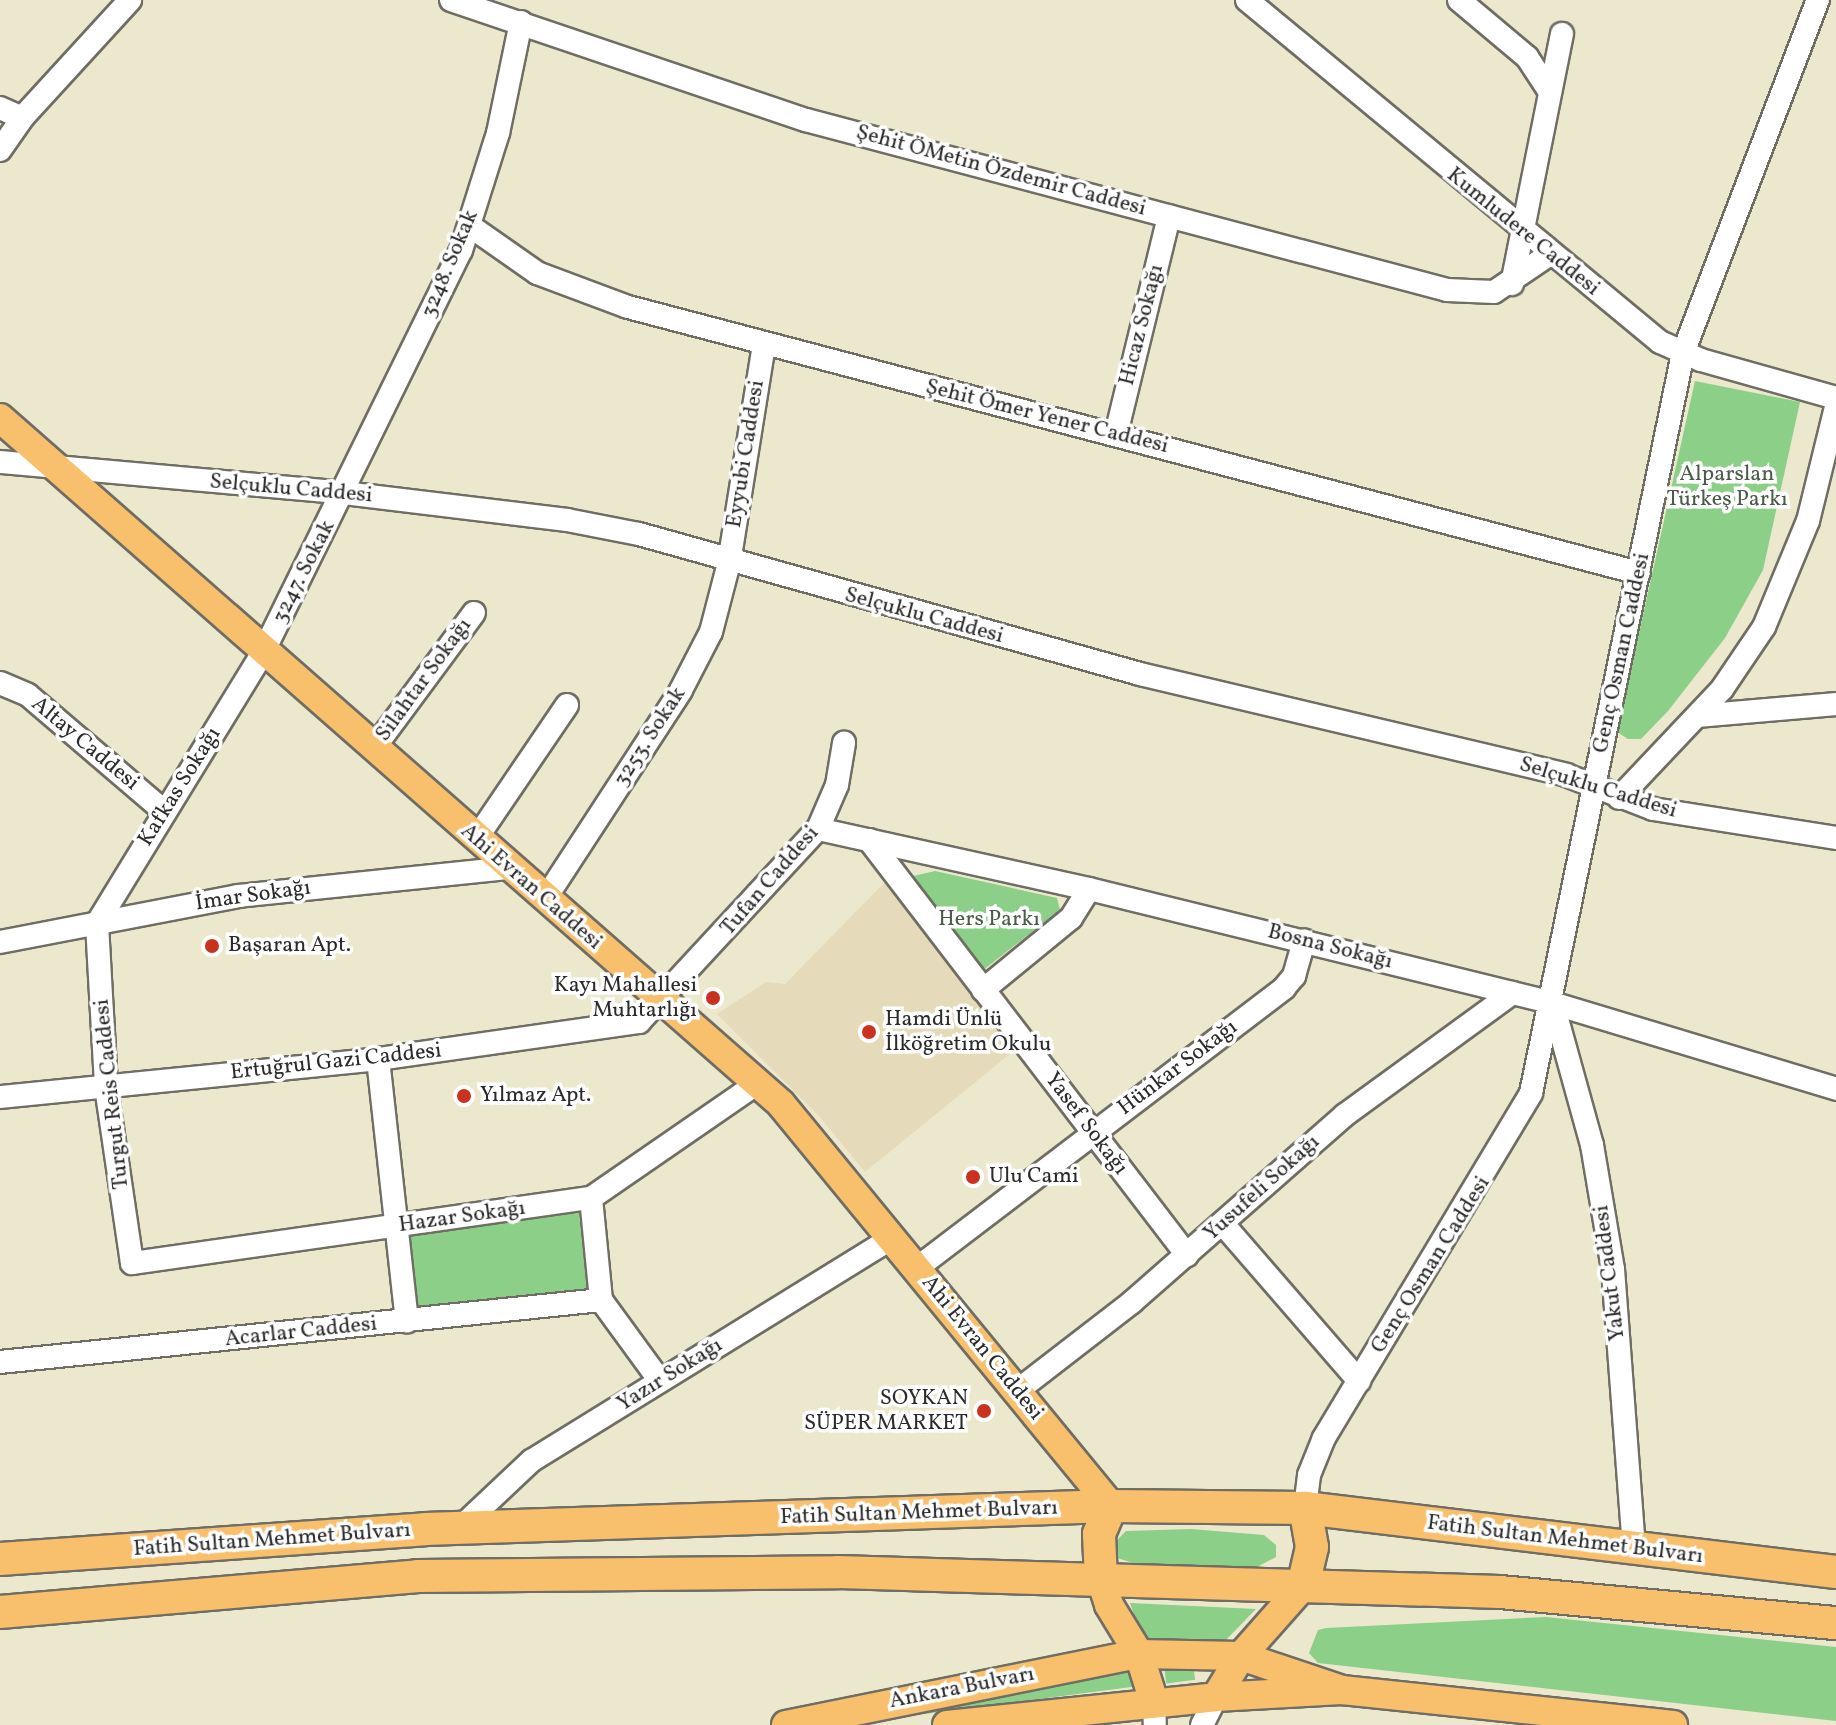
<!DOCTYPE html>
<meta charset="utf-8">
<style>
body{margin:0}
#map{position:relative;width:1836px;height:1725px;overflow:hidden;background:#ece8cd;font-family:Vollkorn,serif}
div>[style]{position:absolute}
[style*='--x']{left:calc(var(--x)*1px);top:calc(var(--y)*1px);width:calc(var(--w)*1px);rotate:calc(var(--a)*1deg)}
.built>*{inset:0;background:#e5dbba}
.green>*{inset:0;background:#8bcf88;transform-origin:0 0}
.roads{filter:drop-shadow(2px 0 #6f6d64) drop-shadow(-2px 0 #6f6d64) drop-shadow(0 2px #6f6d64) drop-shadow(0 -2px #6f6d64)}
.minor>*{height:22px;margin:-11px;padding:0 11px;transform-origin:11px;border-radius:11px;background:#fff}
.major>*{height:28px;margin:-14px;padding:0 14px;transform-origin:14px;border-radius:14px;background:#f8bf6c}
.highway>*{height:32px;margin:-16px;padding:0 16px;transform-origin:16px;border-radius:16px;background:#f8bf6c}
.dots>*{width:22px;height:22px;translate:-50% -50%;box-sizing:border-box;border:4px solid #fff;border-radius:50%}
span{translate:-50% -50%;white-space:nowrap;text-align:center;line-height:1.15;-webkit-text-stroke:7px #fff;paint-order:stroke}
.street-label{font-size:22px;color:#2b2b2b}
.park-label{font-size:22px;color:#485c47}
.poi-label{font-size:22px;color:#2b2b2b}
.left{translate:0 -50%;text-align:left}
.right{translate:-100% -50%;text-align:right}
</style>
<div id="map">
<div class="built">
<i style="clip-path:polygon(886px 881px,1016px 1049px,865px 1172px,819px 1116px,717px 1014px,766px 982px,785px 984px)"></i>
</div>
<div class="green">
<i style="clip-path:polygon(1695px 381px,1800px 402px,1763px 570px,1725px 638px,1668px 711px,1641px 739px,1628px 739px,1617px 732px)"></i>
<i style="clip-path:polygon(935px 871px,1057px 898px,1060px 910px,982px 971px,909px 877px)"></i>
<i style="left:579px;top:1213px;width:81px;height:173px;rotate:84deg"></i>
<i style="clip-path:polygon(1191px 1529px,1264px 1535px,1276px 1545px,1276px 1557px,1253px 1569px,1143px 1566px,1117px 1558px,1115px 1542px,1126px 1531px)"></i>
<i style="clip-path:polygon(1130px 1603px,1256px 1609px,1223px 1643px,1144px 1643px)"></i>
<i style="clip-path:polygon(1546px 1617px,1836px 1647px,1836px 1721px,1318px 1663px,1309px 1653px,1318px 1630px,1326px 1628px)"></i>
<i style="left:1193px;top:1663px;width:17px;height:29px;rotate:83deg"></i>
<i style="clip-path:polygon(1136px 1669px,1139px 1686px,840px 1725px,1047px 1687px)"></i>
</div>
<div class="roads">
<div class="minor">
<i style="--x:451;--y:0;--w:375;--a:18.7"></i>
<i style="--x:806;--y:120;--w:663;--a:14.85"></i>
<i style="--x:1447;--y:290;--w:47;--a:2.4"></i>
<i style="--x:1494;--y:292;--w:68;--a:-34.2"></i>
<i style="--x:1247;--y:0;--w:536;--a:39.63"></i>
<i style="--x:1660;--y:342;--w:45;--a:23.7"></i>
<i style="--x:1701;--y:360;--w:140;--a:15.7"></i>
<i style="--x:1459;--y:0;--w:89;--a:40"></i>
<i style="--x:1527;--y:57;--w:42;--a:56.7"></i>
<i style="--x:521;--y:22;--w:113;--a:101.7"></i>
<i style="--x:498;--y:133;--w:123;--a:107.5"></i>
<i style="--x:461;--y:250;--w:447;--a:116.2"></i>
<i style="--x:264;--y:651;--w:320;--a:121.5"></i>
<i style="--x:97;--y:924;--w:163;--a:86.8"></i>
<i style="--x:106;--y:1087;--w:178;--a:81.6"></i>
<i style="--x:132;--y:1263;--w:464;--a:-8.1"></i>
<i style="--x:591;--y:1198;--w:203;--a:-34.6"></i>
<i style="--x:0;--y:108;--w:24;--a:24"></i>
<i style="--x:0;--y:150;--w:39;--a:-55"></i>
<i style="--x:22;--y:118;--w:160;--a:-47.5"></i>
<i style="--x:470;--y:226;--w:82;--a:35"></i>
<i style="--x:537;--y:273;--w:97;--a:20.5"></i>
<i style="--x:628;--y:307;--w:1045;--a:14.74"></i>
<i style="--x:1512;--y:284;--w:255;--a:-78.7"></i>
<i style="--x:1116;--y:434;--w:224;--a:-76.3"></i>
<i style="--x:0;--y:462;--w:345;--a:5.1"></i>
<i style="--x:344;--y:493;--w:225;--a:6.9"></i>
<i style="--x:567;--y:520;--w:73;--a:11"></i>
<i style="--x:639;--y:534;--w:520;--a:15.61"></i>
<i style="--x:1140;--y:674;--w:438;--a:13.3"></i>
<i style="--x:1566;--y:775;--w:93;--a:21.3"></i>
<i style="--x:1653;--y:809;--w:185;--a:9"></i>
<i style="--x:0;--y:683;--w:30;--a:23"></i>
<i style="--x:28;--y:695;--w:180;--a:40.5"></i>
<i style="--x:1697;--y:716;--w:140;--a:-4.9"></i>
<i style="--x:374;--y:748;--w:168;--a:-53.5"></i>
<i style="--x:1619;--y:798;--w:150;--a:-46.6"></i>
<i style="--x:1722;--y:689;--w:75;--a:-55.9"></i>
<i style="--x:1764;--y:627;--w:115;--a:-67.5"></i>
<i style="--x:1808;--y:521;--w:117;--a:-76.2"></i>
<i style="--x:818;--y:829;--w:278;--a:12.5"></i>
<i style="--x:1089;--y:889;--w:477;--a:13.8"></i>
<i style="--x:1552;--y:1003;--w:297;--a:16.8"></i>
<i style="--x:476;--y:839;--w:162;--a:-55.8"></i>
<i style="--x:869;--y:840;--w:523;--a:52.54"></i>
<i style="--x:545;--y:899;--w:249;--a:-56.9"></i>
<i style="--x:681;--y:690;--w:65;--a:-62.7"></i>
<i style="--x:711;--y:632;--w:71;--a:-75.4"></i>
<i style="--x:729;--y:563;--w:221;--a:-80.9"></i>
<i style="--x:0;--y:942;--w:242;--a:-10.9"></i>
<i style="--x:238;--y:896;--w:272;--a:-5.9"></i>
<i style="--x:983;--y:990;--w:114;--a:-39.3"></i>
<i style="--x:1071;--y:918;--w:34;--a:-58"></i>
<i style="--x:1554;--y:1008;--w:142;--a:74.5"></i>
<i style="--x:1592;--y:1145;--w:126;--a:80.4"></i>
<i style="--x:1613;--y:1269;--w:281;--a:85.7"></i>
<i style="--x:378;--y:1059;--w:264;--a:83.7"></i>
<i style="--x:0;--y:1097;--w:380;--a:-5.7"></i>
<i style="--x:378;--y:1059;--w:264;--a:-8.1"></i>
<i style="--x:639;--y:1022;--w:263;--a:-47.2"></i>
<i style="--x:818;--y:829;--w:48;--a:-66.6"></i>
<i style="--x:837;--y:785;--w:43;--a:-80.5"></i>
<i style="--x:591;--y:1198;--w:102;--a:84.4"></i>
<i style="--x:601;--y:1300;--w:100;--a:53.9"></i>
<i style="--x:1223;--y:1224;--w:208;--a:49.1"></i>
<i style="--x:917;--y:1268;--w:462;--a:-37.3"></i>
<i style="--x:1284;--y:988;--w:16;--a:-50"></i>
<i style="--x:1294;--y:976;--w:37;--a:-74"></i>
<i style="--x:0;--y:1362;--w:604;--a:-5.89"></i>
<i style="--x:1017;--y:1391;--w:145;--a:-37.7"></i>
<i style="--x:1132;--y:1302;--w:283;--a:-41.3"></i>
<i style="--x:1345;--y:1115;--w:207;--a:-36.1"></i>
<i style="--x:1305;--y:1508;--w:33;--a:-83"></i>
<i style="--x:1309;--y:1475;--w:40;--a:-68"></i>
<i style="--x:1324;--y:1438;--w:402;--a:-59"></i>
<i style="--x:1531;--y:1093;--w:755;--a:-78.39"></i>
<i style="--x:1683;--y:353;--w:378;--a:-69.1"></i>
<i style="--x:460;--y:1528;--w:98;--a:-43.3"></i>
<i style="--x:531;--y:1461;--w:424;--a:-31.7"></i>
<i style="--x:1154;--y:1702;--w:23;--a:88"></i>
<i style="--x:1202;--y:1725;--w:31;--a:-63"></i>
</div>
<div class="major">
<i style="--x:0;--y:418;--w:1039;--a:41.29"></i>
<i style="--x:781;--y:1104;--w:520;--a:50.62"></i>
<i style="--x:1101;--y:1580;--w:26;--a:72"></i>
<i style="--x:1109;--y:1605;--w:57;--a:58.5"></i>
<i style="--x:1139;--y:1654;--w:50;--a:72.6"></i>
<i style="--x:1216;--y:1697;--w:126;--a:-3.2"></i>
<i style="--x:1342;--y:1690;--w:333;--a:6"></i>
<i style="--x:786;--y:1725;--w:360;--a:-11.4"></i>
<i style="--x:1139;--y:1654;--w:102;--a:1.1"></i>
<i style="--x:1241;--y:1656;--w:107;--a:18.6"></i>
<i style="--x:947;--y:1725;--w:270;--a:-5.9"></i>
<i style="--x:1216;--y:1697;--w:48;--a:-58.6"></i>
<i style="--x:1241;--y:1656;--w:94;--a:-48.5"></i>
</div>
<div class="highway">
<i style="--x:0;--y:1559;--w:426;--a:-4"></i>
<i style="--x:425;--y:1529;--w:686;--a:-1.92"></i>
<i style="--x:1111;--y:1506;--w:194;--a:0.6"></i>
<i style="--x:1305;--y:1508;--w:535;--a:6.87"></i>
<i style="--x:1101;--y:1580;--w:46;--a:-92.5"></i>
<i style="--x:1099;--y:1534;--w:30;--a:-67"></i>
<i style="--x:1303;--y:1586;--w:40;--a:-77"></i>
<i style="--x:1312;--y:1547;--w:40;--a:-100"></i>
<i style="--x:0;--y:1612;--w:420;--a:-4.9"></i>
<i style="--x:418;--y:1576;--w:420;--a:-0.5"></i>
<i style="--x:838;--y:1572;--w:662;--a:1.73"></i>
<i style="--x:1500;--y:1592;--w:337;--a:5.3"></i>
</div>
</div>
<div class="dots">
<i style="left:212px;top:946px;background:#c8321e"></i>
<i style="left:713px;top:998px;background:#c8321e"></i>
<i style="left:869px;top:1032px;background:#c8321e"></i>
<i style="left:464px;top:1096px;background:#c8321e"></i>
<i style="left:973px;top:1177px;background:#c8321e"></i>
<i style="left:984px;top:1411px;background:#c8321e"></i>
</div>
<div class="street-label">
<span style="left:1001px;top:171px;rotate:15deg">Şehit ÖMetin Özdemir Caddesi</span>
<span style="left:1523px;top:232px;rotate:39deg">Kumludere Caddesi</span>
<span style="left:450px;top:264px;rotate:-67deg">3248. Sokak</span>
<span style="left:1142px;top:325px;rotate:-76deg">Hicaz Sokağı</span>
<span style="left:1047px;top:417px;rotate:14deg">Şehit Ömer Yener Caddesi</span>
<span style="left:746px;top:454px;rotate:-81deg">Eyyubi Caddesi</span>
<span style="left:291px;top:489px;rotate:5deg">Selçuklu Caddesi</span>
<span style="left:304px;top:572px;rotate:-63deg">3247. Sokak</span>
<span style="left:924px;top:616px;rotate:15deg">Selçuklu Caddesi</span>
<span style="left:1622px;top:653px;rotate:-78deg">Genç Osman Caddesi</span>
<span style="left:424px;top:680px;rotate:-54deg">Silahtar Sokağı</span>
<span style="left:650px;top:737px;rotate:-57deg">3253. Sokak</span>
<span style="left:85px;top:744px;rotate:40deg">Altay Caddesi</span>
<span style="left:180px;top:787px;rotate:-58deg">Kafkas Sokağı</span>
<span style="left:1598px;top:788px;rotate:17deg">Selçuklu Caddesi</span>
<span style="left:770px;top:881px;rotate:-49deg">Tufan Caddesi</span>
<span style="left:531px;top:887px;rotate:41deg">Ahi Evran Caddesi</span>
<span style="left:253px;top:896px;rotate:-8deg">İmar Sokağı</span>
<span style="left:1330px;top:947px;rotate:14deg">Bosna Sokağı</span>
<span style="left:336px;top:1062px;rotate:-6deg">Ertuğrul Gazi Caddesi</span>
<span style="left:1178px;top:1068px;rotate:-37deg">Hünkar Sokağı</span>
<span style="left:112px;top:1094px;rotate:-96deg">Turgut Reis Caddesi</span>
<span style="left:1086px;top:1124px;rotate:53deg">Yasef Sokağı</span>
<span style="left:1262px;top:1188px;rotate:-42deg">Yusufeli Sokağı</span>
<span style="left:462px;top:1217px;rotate:-8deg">Hazar Sokağı</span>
<span style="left:1431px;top:1265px;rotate:-58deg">Genç Osman Caddesi</span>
<span style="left:1610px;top:1273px;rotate:-97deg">Yakut Caddesi</span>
<span style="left:301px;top:1332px;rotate:-6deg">Acarlar Caddesi</span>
<span style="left:982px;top:1348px;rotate:51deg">Ahi Evran Caddesi</span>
<span style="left:670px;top:1375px;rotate:-32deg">Yazır Sokağı</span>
<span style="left:919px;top:1513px;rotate:-2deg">Fatih Sultan Mehmet Bulvarı</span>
<span style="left:272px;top:1540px;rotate:-4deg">Fatih Sultan Mehmet Bulvarı</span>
<span style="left:1565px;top:1540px;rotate:7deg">Fatih Sultan Mehmet Bulvarı</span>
<span style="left:962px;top:1688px;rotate:-11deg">Ankara Bulvarı</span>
</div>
<div class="park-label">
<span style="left:1727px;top:487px">Alparslan<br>Türkeş Parkı</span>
<span style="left:989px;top:920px">Hers Parkı</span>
</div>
<div class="poi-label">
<span class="left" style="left:228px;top:946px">Başaran Apt.</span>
<span class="right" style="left:697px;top:998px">Kayı Mahallesi<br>Muhtarlığı</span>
<span class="left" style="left:885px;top:1032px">Hamdi Ünlü<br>İlköğretim Okulu</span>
<span class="left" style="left:480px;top:1096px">Yılmaz Apt.</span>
<span class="left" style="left:989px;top:1177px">Ulu Cami</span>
<span class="right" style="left:968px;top:1411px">SOYKAN<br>SÜPER MARKET</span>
</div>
</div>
